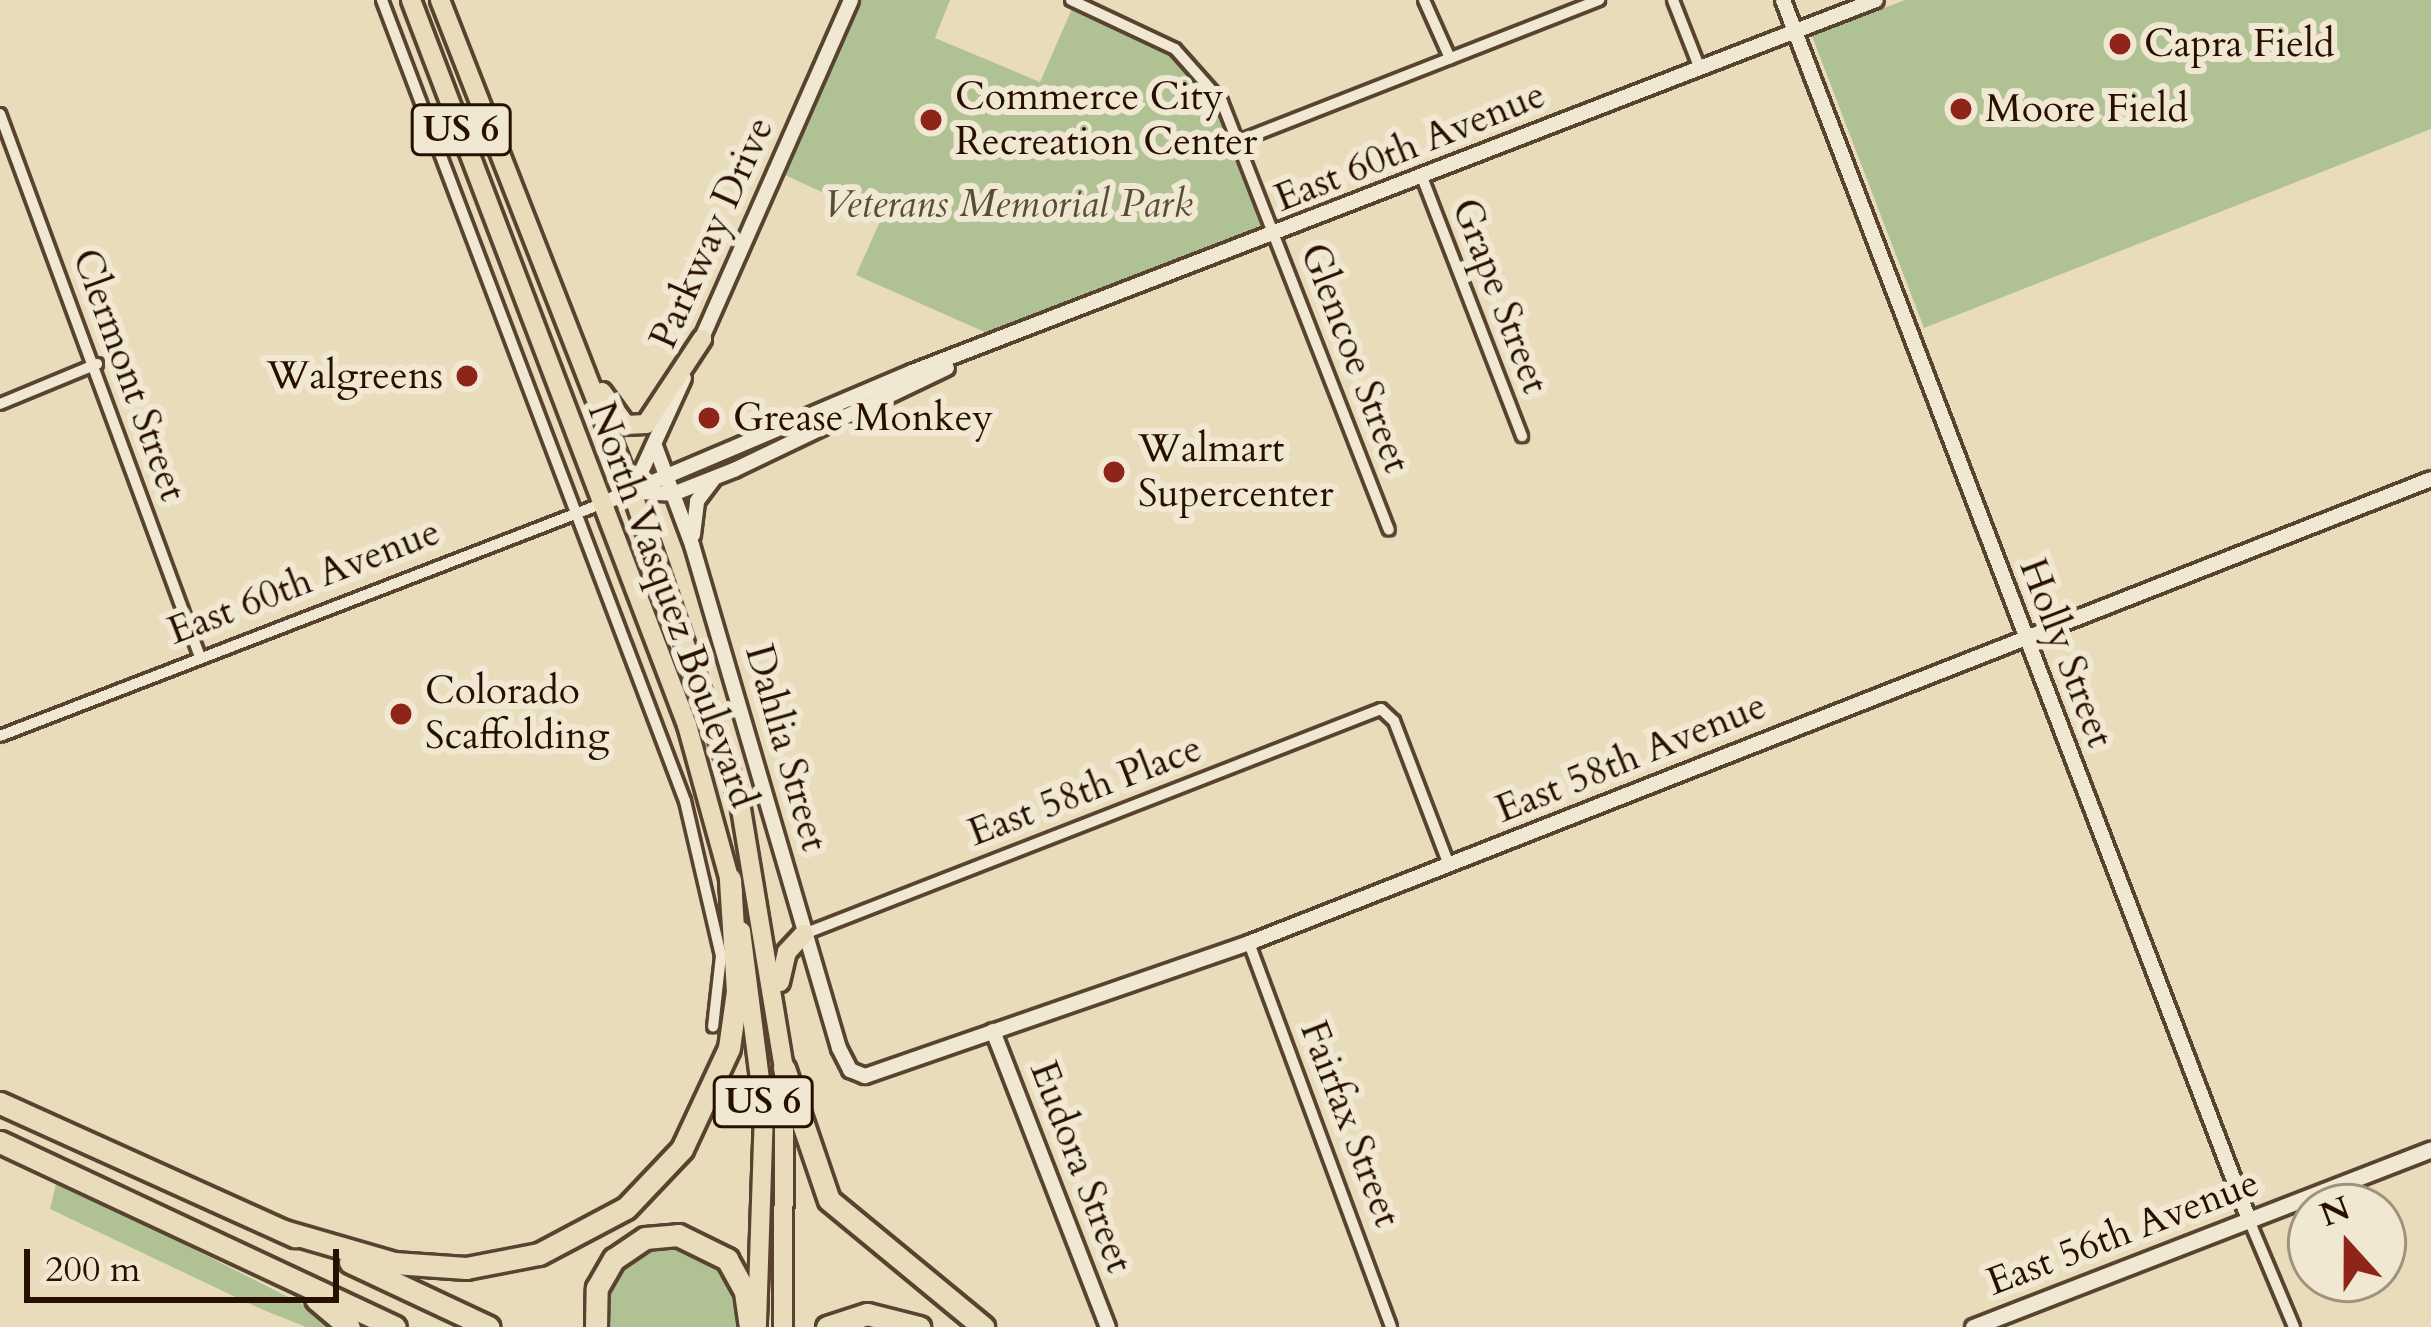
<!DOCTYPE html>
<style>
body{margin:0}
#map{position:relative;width:2431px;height:1327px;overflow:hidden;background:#e8dcbb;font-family:Cardo,serif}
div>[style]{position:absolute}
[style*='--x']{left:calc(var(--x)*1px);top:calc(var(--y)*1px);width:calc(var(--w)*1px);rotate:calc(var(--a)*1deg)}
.green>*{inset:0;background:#b0c294}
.roads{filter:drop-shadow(3px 0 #584330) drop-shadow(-3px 0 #584330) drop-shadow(0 3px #584330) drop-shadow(0 -3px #584330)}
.minor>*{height:10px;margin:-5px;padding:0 5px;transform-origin:5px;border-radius:5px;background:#f0e8d3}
.tertiary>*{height:14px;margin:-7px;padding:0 7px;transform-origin:7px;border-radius:7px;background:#f0e8d3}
.secondary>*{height:15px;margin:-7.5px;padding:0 7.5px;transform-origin:7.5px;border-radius:7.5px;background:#f0e8d3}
.trunk>*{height:18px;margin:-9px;padding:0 9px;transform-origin:9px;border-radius:9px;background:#e8dcbb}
.motorway>*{height:21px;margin:-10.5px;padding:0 10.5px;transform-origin:10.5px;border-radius:10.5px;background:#e8dcbb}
.dots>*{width:33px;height:33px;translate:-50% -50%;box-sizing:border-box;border:6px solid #f0e8d3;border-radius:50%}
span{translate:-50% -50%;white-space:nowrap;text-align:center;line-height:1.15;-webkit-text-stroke:12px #f0e8d3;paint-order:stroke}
.shield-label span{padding:3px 9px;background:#f0e8d3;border:3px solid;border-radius:9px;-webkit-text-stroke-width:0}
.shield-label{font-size:36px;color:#281001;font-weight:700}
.poi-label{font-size:39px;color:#281001}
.left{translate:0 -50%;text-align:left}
.right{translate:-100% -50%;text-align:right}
.street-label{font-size:39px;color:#281001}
.park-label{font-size:39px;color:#584e34;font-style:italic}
.north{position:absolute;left:2287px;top:1183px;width:120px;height:120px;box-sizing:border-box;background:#f0e8d3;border:3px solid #a0927f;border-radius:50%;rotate:339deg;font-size:33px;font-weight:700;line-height:48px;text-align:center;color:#281001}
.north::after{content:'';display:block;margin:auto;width:42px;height:54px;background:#8f2418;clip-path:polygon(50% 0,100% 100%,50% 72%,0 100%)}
.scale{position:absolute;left:24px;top:1249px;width:315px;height:54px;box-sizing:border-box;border:6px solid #281001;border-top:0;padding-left:15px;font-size:36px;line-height:42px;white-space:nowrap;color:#281001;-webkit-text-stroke:9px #f0e8d3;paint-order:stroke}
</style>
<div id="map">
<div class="green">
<i style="clip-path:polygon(851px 0,950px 0,935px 38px,1040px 82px,1075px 2px,1164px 42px,1215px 90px,1276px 235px,1005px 341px,856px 275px,881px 219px,776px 171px)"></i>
<i style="clip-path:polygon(1905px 0,2431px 0,2431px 129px,1924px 328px,1812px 36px)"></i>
<i style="clip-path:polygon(57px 1180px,300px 1303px,335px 1327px,306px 1327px,261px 1309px,50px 1209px)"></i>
<i style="clip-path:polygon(666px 1246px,720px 1267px,743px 1327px,602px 1327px,608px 1284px,623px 1264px)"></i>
</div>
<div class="roads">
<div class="minor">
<i style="--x:382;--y:0;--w:856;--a:69.28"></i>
<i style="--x:685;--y:801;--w:159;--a:76.9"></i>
<i style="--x:721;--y:956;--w:71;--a:96.4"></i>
<i style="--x:1071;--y:0;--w:115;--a:25.2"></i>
<i style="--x:1175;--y:49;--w:71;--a:48.4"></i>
<i style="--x:1222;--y:102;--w:459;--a:68.7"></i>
<i style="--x:1424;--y:0;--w:64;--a:65.9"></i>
<i style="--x:1673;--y:0;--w:74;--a:68.6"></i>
<i style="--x:0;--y:114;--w:579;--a:69.78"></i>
<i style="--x:1239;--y:141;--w:387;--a:-21.4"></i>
<i style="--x:1422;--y:177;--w:278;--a:68.9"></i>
<i style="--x:0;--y:404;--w:105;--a:-22.4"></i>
<i style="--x:0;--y:736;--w:644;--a:-21.11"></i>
<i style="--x:804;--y:934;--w:619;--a:-21.3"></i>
<i style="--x:1381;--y:709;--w:18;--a:43"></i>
<i style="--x:1394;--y:721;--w:154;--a:69.1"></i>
<i style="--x:1249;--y:943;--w:409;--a:69.7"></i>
<i style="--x:2249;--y:1220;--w:116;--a:67.2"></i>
</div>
<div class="tertiary">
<i style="--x:1783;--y:0;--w:1306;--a:69.09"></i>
<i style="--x:698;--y:347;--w:379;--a:-66.2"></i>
<i style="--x:655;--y:446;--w:106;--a:69.5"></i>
<i style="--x:692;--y:545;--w:524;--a:73.71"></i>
<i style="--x:839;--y:1048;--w:25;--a:63"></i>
<i style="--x:850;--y:1070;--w:16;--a:22"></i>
<i style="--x:865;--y:1076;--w:406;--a:-19.1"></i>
<i style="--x:1249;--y:943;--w:1270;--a:-21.43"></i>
<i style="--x:632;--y:492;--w:125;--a:-65.5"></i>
<i style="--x:637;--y:492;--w:36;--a:3"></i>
<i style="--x:673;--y:494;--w:66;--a:-21.5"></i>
<i style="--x:734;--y:470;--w:236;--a:-25.6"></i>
<i style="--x:601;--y:504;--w:338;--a:-23"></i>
<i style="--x:912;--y:372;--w:1033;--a:-21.1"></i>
<i style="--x:693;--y:535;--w:34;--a:-83"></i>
<i style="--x:697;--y:501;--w:26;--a:-53"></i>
<i style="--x:993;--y:1031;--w:318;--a:68.8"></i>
</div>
<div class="secondary">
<i style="--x:1973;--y:1327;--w:491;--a:-21.2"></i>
</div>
<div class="trunk">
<i style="--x:411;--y:0;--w:776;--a:69.16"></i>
<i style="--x:687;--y:725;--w:173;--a:74.6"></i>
<i style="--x:440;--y:0;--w:528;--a:68.68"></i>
<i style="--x:632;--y:492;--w:329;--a:70.8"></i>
<i style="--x:740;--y:803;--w:269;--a:80.6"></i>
<i style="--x:784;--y:1068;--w:259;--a:90.2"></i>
<i style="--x:602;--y:392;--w:41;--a:54"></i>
<i style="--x:626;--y:425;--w:20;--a:-3"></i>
<i style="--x:646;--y:424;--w:102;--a:-56.6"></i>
<i style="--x:741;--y:931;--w:181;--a:82.7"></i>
<i style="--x:764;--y:1111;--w:216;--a:91.9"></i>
<i style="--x:780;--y:982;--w:31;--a:-77"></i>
<i style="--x:787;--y:952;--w:25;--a:-47"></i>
</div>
<div class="motorway">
<i style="--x:784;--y:1068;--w:139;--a:71.2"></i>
<i style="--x:829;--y:1200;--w:200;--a:39.5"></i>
<i style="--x:0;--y:1103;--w:324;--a:24.3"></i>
<i style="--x:0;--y:1142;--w:436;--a:25.1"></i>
<i style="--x:284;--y:1231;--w:115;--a:16.2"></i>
<i style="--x:394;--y:1263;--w:72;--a:4"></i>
<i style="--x:466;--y:1268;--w:74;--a:-10.9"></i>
<i style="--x:539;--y:1254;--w:98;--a:-27.9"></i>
<i style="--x:626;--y:1208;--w:81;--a:-46.5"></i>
<i style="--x:682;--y:1149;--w:111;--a:-65"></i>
<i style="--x:729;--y:1048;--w:58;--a:-82"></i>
<i style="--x:737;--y:991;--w:112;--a:-93.6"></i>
<i style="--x:350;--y:1262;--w:153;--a:25.1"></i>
<i style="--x:316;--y:1299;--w:43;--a:40.3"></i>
<i style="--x:596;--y:1327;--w:39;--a:-89"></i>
<i style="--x:597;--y:1288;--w:34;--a:-60"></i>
<i style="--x:614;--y:1259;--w:37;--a:-34"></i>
<i style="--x:645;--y:1238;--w:33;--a:-5"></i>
<i style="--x:678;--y:1235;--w:55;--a:26.1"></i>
<i style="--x:727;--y:1259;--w:38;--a:61"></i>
<i style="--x:745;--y:1292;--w:35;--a:82"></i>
<i style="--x:827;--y:1327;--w:42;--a:-18"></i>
<i style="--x:867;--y:1314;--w:54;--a:14"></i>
</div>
</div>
<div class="dots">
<i style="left:2120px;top:44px;background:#8f2418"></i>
<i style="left:1961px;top:109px;background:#8f2418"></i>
<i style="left:931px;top:120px;background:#8f2418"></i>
<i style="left:467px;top:376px;background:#8f2418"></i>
<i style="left:709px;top:418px;background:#8f2418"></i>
<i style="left:1114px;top:472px;background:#8f2418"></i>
<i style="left:401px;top:714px;background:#8f2418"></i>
</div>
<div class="shield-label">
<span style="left:461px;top:130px">US 6</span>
<span style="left:763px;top:1102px">US 6</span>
</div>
<div class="poi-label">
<span class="left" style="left:2144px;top:44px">Capra Field</span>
<span class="left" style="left:955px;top:120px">Commerce City<br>Recreation Center</span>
<span class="left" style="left:1985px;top:109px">Moore Field</span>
<span class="right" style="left:443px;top:376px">Walgreens</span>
<span class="left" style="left:733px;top:418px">Grease Monkey</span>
<span class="left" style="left:1138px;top:472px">Walmart<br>Supercenter</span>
<span class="left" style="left:425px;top:714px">Colorado<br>Scaffolding</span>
</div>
<div class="street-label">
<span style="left:1410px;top:147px;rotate:-22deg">East 60th Avenue</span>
<span style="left:712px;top:233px;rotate:-66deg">Parkway Drive</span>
<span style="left:1500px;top:296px;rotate:69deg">Grape Street</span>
<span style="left:1355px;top:358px;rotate:69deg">Glencoe Street</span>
<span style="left:129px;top:375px;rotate:70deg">Clermont Street</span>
<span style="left:304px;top:582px;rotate:-21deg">East 60th Avenue</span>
<span style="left:672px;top:605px;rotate:70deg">North Vasquez Boulevard</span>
<span style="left:2066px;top:653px;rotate:69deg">Holly Street</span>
<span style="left:786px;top:748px;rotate:74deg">Dahlia Street</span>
<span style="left:1631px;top:758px;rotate:-22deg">East 58th Avenue</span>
<span style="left:1085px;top:791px;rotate:-21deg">East 58th Place</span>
<span style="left:1350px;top:1124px;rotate:69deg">Fairfax Street</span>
<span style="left:1081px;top:1167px;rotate:69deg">Eudora Street</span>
<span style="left:2123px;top:1233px;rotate:-21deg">East 56th Avenue</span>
</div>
<div class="park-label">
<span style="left:1008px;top:204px">Veterans Memorial Park</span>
</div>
<div class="north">N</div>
<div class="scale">200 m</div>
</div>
